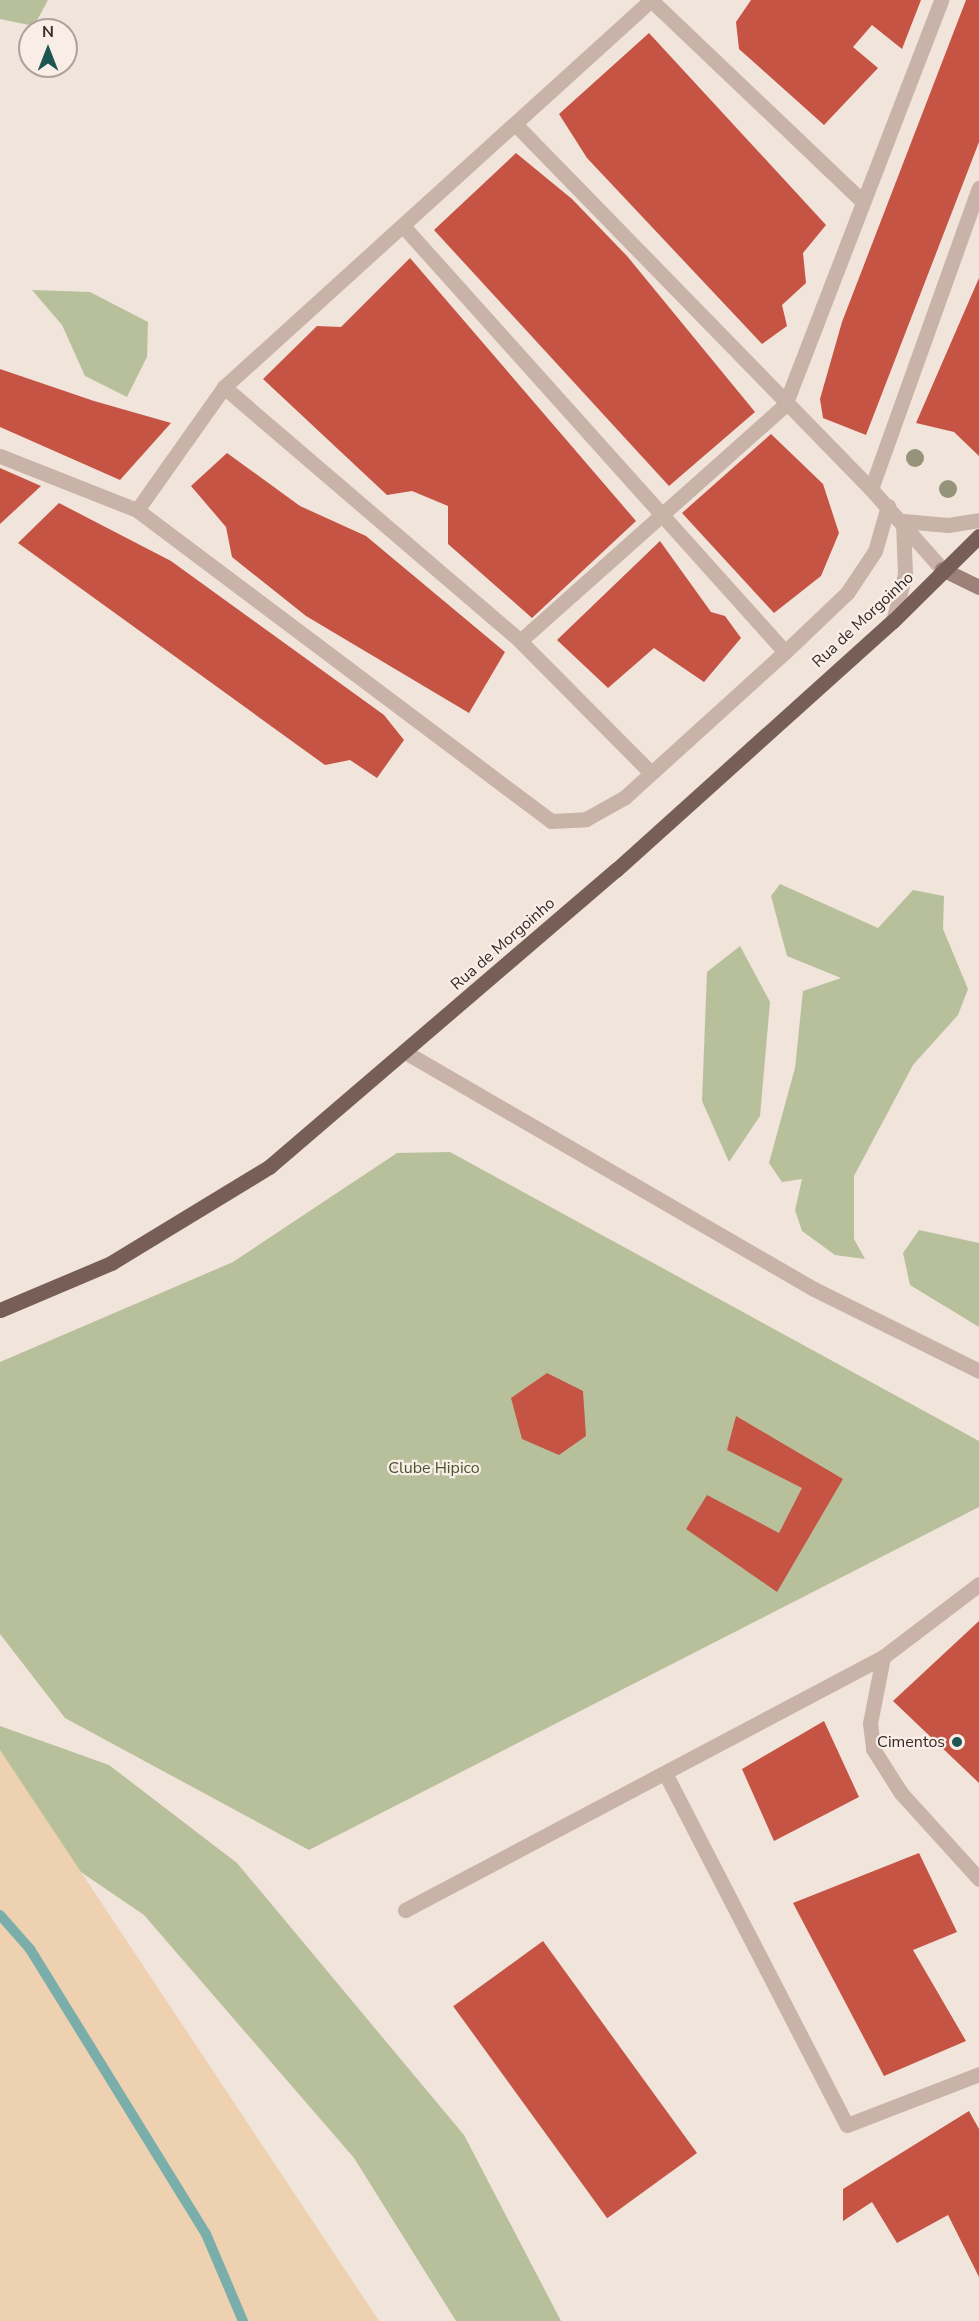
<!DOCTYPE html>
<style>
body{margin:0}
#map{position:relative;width:979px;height:2321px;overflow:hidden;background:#f1e4da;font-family:"Nunito Sans",sans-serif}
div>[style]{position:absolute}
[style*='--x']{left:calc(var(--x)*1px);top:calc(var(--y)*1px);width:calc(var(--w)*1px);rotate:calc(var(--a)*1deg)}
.green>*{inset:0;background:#b8c09b}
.sand>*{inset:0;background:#edd1b1}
.stream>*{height:10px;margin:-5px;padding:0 5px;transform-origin:5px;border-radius:5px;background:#7aaeaa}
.building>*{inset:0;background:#c55445;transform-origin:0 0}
.lane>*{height:15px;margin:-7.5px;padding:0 7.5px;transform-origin:7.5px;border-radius:7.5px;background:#c9b2a7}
.street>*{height:15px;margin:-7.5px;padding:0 7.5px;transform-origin:7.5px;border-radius:7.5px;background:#c9b2a7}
.secondary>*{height:15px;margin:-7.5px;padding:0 7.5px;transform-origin:7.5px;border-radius:7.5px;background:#9d8178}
.primary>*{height:15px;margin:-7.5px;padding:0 7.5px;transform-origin:7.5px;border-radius:7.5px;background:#775f58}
.trees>*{width:18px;height:18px;margin:-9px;border-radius:50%;background:#95947a}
.dots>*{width:16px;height:16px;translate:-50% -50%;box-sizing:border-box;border:3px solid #f9eee7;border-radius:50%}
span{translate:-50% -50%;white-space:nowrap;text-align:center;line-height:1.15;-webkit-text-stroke:4.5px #f9eee7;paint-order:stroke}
.street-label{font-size:16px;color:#352a27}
.park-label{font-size:16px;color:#4a532b}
.poi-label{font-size:16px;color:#352a27}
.right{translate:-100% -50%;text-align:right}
.north{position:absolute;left:18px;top:18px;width:60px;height:60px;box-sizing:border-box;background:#f9eee7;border:2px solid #aba09a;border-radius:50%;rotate:0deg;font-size:16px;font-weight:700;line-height:24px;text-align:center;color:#352a27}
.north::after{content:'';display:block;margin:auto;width:21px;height:27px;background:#1d5653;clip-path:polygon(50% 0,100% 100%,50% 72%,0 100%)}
</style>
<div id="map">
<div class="green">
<i style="clip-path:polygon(0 0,48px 0,34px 26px,0 19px)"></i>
<i style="clip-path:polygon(32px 290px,90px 292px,148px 322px,147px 357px,127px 397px,85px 376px,62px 325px)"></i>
<i style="clip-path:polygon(780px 884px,878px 928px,913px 890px,944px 896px,943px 929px,968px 989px,958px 1015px,913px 1065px,854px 1176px,854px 1239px,865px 1259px,835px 1255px,802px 1231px,795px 1210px,802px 1179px,782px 1182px,769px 1163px,795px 1068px,803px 991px,841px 978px,787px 956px,771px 896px)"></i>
<i style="clip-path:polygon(740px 946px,770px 1002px,760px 1116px,729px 1162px,702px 1101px,707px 972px)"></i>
<i style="clip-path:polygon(450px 1152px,979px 1441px,979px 1507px,309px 1850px,65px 1718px,0 1634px,0 1362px,233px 1262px,397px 1153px)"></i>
<i style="clip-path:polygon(919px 1230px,979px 1243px,979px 1327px,910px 1285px,903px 1253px)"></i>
<i style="clip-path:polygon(0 1726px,109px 1765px,237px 1863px,464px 2135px,561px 2321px,456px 2321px,354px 2158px,144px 1915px,0 1817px)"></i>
</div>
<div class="sand">
<i style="clip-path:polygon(0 1750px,379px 2321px,0 2321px)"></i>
</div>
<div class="stream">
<i style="--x:0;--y:1915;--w:45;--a:48.6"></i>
<i style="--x:30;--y:1949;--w:335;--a:58.3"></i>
<i style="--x:206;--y:2234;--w:95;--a:67"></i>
</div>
<div class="building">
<i style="clip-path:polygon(751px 0,921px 0,902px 49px,872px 25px,853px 47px,878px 68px,824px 125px,739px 49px,736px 22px)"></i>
<i style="clip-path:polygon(966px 0,979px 0,979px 142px,866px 435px,823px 418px,820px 399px,842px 322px)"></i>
<i style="clip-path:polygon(649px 33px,826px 225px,803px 253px,806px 283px,782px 305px,787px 326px,762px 344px,587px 158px,559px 114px)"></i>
<i style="clip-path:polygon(516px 153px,572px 199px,627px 256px,755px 412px,669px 486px,434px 230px)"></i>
<i style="clip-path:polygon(410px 258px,636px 521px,532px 618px,448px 544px,448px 506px,412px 491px,387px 495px,263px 379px,317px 326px,341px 327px)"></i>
<i style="clip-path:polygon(979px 278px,979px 456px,954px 432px,916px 423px)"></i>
<i style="clip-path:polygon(0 369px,94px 401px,171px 423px,120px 480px,0 427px)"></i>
<i style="clip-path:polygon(771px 434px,823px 484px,839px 533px,821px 576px,774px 613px,682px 513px)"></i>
<i style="clip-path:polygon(227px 453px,300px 506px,366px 536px,505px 652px,469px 713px,306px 616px,232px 557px,226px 527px,191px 486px)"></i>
<i style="clip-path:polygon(0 468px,41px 486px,0 524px)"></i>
<i style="clip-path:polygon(59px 503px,171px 561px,384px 715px,404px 740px,377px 778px,350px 760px,325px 765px,18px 543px)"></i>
<i style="clip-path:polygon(660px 541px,711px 612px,725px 616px,741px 638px,704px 682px,654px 648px,608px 688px,557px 640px)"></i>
<i style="clip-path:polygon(547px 1373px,583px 1391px,586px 1436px,559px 1455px,522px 1439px,511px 1398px)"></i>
<i style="clip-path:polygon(736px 1416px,843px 1479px,777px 1592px,686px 1529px,707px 1495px,779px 1533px,802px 1488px,727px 1450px)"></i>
<i style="clip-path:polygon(979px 1621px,979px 1783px,893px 1701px)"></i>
<i style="clip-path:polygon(824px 1721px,859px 1797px,774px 1841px,742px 1769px)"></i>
<i style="clip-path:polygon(919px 1853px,957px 1932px,913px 1950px,966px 2041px,884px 2076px,793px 1903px)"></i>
<i style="left:543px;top:1941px;width:262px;height:111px;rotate:54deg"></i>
<i style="clip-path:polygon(969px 2111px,979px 2129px,979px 2277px,948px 2215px,897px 2243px,872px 2202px,843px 2221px,843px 2189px)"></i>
</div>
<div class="lane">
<i style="--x:520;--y:641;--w:355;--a:-41.7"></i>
<i style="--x:883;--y:1657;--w:67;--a:101.1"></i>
<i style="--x:870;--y:1723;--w:26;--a:83"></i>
<i style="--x:873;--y:1749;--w:52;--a:57.5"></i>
<i style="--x:901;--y:1793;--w:116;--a:47.8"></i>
<i style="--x:665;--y:1773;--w:396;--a:62.7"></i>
<i style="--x:847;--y:2125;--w:142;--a:-21.1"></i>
<i style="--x:405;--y:1910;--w:541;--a:-27.89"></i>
<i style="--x:883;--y:1657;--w:121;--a:-37.2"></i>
</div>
<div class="street">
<i style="--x:651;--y:0;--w:290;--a:43.6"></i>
<i style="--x:516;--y:125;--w:508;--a:45.72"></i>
<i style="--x:403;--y:226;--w:572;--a:48.12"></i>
<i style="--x:224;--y:387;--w:390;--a:40.6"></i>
<i style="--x:520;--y:641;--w:185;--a:45.2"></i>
<i style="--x:785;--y:405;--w:434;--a:-68.9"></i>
<i style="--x:0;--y:456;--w:147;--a:21.5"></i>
<i style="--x:137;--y:510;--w:151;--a:-54.7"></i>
<i style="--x:224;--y:387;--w:576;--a:-42.19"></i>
<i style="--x:137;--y:510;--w:518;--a:36.91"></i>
<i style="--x:551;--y:821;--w:35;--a:-3"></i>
<i style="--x:586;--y:819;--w:45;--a:-29.4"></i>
<i style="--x:625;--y:797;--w:216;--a:-42.2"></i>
<i style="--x:785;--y:652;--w:86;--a:-43.6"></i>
<i style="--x:847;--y:593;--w:50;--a:-56.3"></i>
<i style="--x:875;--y:551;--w:47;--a:-73.9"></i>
<i style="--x:942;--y:569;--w:107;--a:-131.6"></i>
<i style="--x:871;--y:489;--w:320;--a:-70.3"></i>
<i style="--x:893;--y:621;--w:49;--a:-75.7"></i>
<i style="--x:905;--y:574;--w:53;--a:-92.2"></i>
<i style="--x:903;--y:521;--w:45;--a:5.1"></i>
<i style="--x:948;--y:525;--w:31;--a:-9"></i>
<i style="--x:405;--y:1052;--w:473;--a:30.1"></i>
<i style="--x:814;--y:1289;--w:184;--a:26.4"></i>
</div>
<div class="secondary">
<i style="--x:942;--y:569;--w:41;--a:25.9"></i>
</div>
<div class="primary">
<i style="--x:0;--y:1310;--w:121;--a:-22.9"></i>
<i style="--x:111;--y:1263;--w:185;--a:-31.3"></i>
<i style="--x:269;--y:1167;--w:457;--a:-40.6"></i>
<i style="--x:616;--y:870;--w:372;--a:-42"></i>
<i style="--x:893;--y:621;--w:121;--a:-44.7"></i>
</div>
<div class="trees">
<i style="left:915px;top:458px"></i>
<i style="left:948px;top:489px"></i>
</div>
<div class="dots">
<i style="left:957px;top:1742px;background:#1d5653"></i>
</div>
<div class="street-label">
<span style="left:863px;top:620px;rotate:-43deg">Rua de Morgoinho</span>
<span style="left:503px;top:944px;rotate:-41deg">Rua de Morgoinho</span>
</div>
<div class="park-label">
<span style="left:434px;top:1468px">Clube Hipico</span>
</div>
<div class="poi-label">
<span class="right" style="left:945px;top:1742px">Cimentos</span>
</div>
<div class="north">N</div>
</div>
